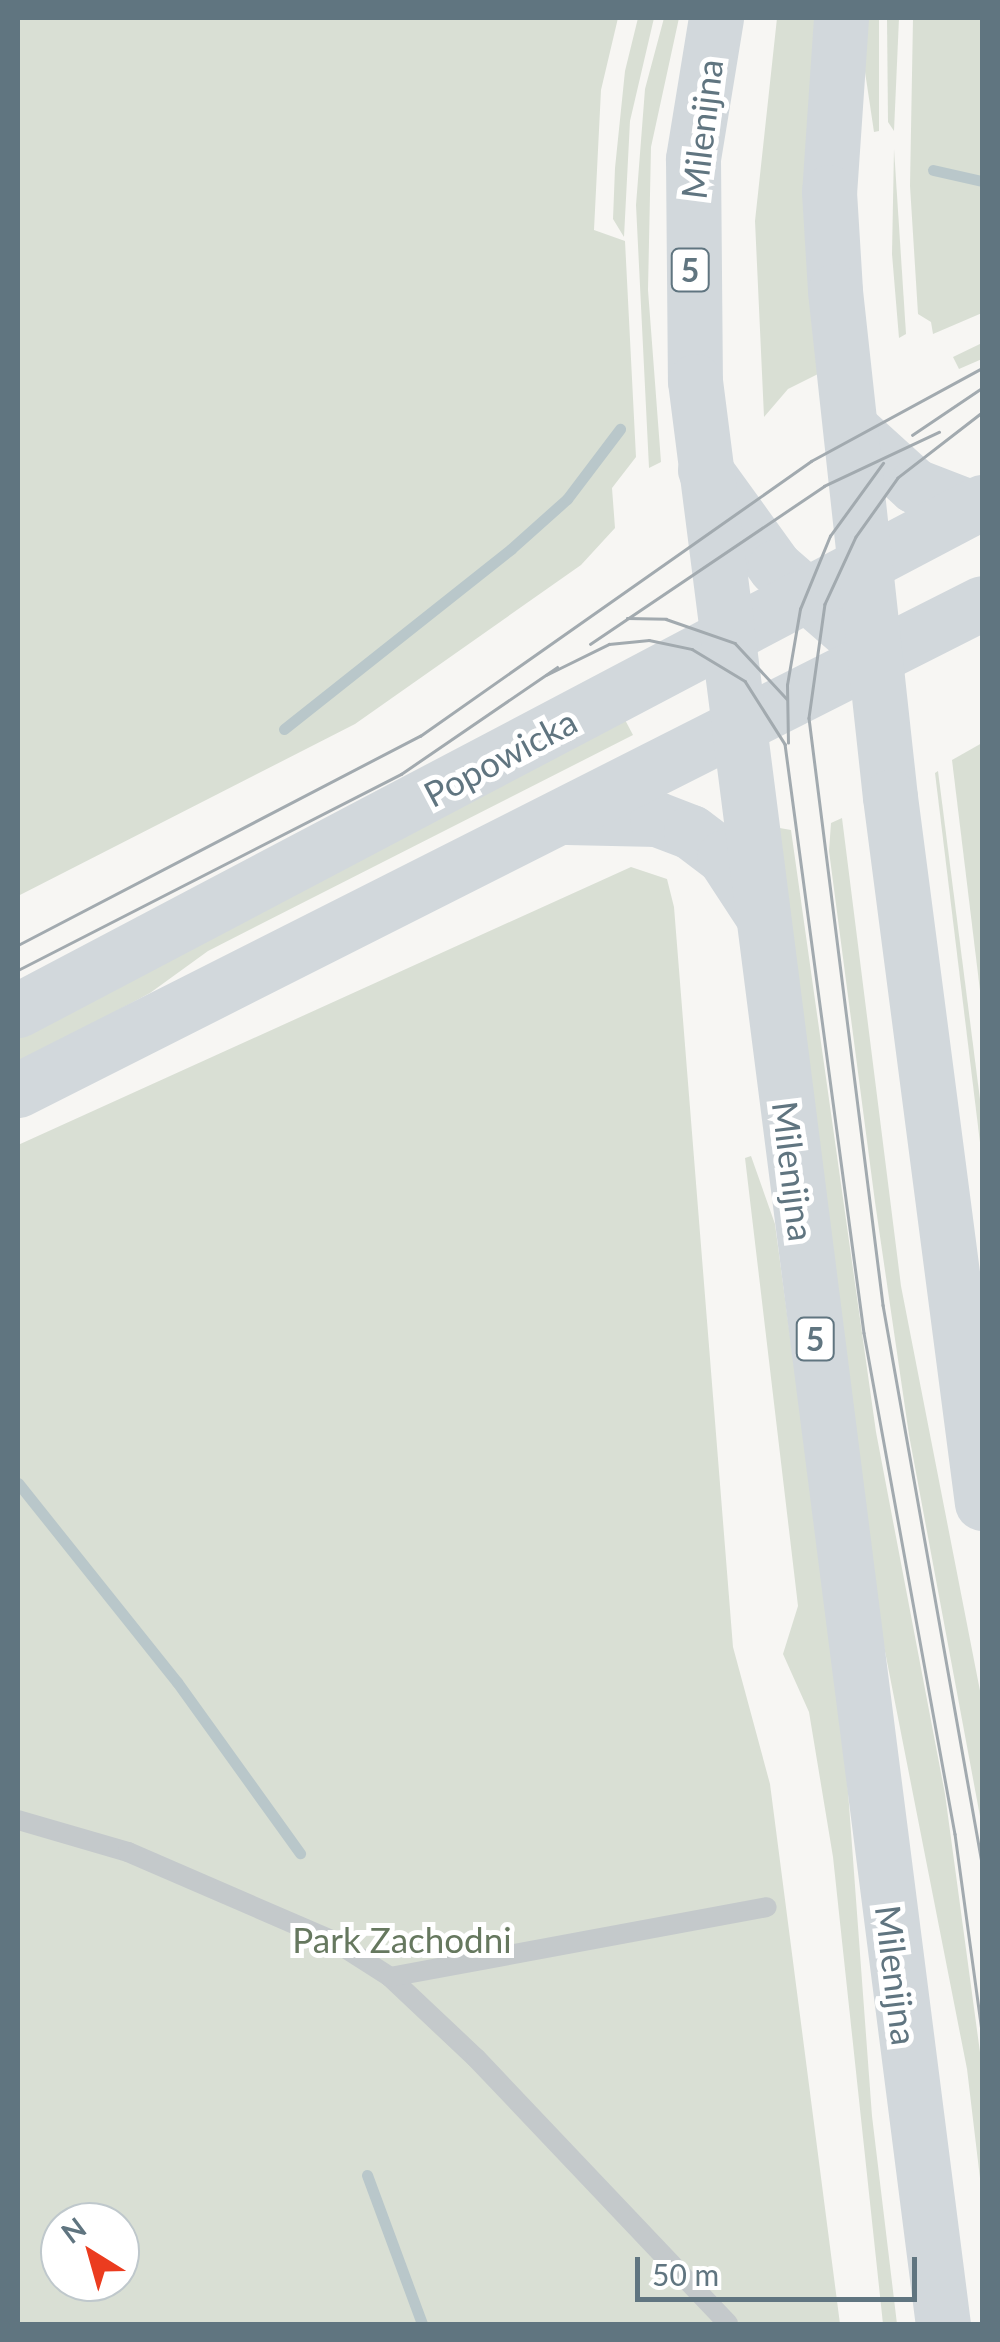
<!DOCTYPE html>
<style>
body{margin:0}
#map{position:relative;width:1000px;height:2342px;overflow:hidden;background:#f7f6f3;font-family:Lato,sans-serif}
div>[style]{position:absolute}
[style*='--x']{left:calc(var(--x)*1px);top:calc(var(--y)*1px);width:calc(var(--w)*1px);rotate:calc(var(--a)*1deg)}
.green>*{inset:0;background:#d9dfd4}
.stream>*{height:11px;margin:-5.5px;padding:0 5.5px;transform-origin:5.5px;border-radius:5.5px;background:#b9c7ca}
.lane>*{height:20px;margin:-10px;padding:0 10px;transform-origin:10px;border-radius:10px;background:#c4c9cb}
.secondary>*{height:55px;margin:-27.5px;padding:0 27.5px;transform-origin:27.5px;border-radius:27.5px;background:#d2d8dc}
.primary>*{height:55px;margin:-27.5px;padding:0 27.5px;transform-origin:27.5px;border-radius:27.5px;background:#d2d8dc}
.tram>*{height:2.5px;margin:-1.25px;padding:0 1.25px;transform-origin:1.25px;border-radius:1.25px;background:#a2aaaf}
span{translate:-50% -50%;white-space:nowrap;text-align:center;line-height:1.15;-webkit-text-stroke:10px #fff;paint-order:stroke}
.shield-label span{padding:2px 8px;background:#fff;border:2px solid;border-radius:8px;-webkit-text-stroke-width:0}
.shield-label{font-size:32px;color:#607580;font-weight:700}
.street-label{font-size:35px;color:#607580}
.park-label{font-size:35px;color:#66785f}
.frame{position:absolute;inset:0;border:20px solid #607580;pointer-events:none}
.north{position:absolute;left:40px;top:2202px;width:100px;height:100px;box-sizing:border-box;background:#fff;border:2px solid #bfc8cc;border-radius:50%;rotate:323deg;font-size:28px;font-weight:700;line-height:40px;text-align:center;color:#607580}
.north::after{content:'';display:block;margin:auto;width:35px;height:45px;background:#eb3c1f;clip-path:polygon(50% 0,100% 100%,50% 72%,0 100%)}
.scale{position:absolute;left:635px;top:2257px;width:282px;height:45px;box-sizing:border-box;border:5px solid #607580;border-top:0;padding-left:12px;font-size:30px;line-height:35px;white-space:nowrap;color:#607580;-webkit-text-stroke:8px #fff;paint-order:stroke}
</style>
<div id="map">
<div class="green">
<i style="clip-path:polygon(18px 18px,618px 18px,601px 90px,594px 230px,625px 241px,636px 457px,612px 488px,615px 528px,581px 565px,355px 724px,18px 896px)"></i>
<i style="clip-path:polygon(638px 18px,654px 18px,630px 121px,624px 237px,613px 219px,615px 168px,625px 71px)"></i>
<i style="clip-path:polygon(664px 18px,679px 18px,651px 147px,648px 290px,661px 462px,649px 468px,636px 205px,645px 89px)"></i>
<i style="clip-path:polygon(777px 18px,817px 18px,822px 372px,788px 389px,764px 417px,755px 221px)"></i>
<i style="clip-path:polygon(865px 18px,879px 18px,879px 131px,874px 132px,864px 65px)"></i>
<i style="clip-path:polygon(887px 18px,899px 18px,894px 131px,888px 122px)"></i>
<i style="clip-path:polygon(913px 18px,982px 18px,982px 313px,933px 334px,931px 322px,918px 314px,910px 186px)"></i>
<i style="clip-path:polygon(894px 149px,906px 334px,899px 338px,892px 254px)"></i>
<i style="clip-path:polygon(982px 343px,982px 359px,959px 369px,953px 357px)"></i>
<i style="clip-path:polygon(623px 716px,633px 735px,208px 951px,150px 993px,18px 1064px,18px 1037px)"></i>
<i style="clip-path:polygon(982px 743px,982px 1007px,952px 760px)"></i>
<i style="clip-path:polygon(938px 771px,982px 1115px,982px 1159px,935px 773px)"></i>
<i style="clip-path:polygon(842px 818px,901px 1286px,982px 1701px,982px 1827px,909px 1435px,875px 1202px,829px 851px,831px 823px)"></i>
<i style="clip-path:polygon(774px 827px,791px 830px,876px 1432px,945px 1794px,982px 2067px,982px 2195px,967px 2069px,880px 1626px)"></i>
<i style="clip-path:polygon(evenodd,631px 867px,667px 879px,674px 907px,733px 1647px,770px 1784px,840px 2324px,18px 2324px,18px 1145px,631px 867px,60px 2222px,120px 2222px,120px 2282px,60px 2282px,60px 2222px)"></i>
<i style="clip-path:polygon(751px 1156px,775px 1224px,844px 1737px,872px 2116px,897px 2324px,883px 2324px,833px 1857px,809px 1712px,783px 1654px,798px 1606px,745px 1158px)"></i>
</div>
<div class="stream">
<i style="--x:933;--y:170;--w:50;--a:12.7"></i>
<i style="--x:284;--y:729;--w:290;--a:-38.4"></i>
<i style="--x:511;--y:549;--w:75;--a:-41.8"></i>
<i style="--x:567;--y:499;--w:88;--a:-52.9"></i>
<i style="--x:18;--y:1483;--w:255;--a:51.4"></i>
<i style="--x:177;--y:1682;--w:211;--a:54.3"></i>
<i style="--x:367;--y:2175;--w:159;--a:69.7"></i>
</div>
<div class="lane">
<i style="--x:18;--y:1820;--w:115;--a:16.2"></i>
<i style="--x:128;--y:1852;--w:224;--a:23.4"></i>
<i style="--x:334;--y:1941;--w:67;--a:32.7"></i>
<i style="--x:390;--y:1977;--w:118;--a:43.3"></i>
<i style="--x:476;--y:2058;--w:366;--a:46.5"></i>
<i style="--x:390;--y:1977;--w:383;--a:-10.5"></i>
</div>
<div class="secondary">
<i style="--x:851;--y:428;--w:86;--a:42.2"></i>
<i style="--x:915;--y:486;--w:61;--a:21.1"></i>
<i style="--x:705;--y:470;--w:120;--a:54.2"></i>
<i style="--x:775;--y:567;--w:133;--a:41"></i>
<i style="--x:567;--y:817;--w:90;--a:1.3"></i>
<i style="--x:657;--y:819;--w:36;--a:21"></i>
<i style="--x:691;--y:832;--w:41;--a:37.1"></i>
<i style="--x:724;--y:857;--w:66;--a:56.8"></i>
<i style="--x:18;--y:1010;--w:1090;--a:-27.79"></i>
<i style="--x:18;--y:1090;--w:1080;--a:-26.8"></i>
</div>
<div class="primary">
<i style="--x:716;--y:18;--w:143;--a:99.3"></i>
<i style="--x:693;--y:159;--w:222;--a:89.5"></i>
<i style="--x:695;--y:381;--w:1959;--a:82.73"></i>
<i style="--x:841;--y:18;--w:174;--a:93.9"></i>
<i style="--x:829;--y:192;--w:99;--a:86.5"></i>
<i style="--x:835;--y:291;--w:509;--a:83.8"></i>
<i style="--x:890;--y:797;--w:712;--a:82.58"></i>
</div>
<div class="tram">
<i style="--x:982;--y:413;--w:106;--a:142.3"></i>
<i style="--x:898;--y:478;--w:72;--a:125.4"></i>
<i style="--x:856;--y:537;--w:74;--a:114.8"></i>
<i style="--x:825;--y:604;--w:115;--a:98"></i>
<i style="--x:809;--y:718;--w:592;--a:82.81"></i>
<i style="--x:883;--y:1305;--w:567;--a:79.94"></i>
<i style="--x:912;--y:435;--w:84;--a:-33.9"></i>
<i style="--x:627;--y:618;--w:39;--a:1"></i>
<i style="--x:666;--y:619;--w:73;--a:19.2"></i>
<i style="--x:735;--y:643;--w:76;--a:47.1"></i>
<i style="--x:590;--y:644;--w:282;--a:-34"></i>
<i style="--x:824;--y:486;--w:127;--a:-25.2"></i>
<i style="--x:546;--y:675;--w:70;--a:-26.2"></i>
<i style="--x:609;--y:644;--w:40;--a:-5.7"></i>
<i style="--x:649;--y:640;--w:44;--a:11.8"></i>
<i style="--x:692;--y:649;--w:62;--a:31.1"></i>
<i style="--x:745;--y:681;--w:75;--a:57.6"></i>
<i style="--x:785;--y:744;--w:594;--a:82.36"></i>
<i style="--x:864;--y:1333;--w:509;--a:79.71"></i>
<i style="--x:955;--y:1834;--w:198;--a:82.2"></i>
<i style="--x:788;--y:743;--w:58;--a:-91"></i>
<i style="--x:787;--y:685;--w:77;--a:-80.3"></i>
<i style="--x:800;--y:609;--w:79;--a:-67.7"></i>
<i style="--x:830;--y:536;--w:90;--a:-54"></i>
<i style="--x:18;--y:945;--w:453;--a:-27.5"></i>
<i style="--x:420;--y:736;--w:478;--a:-35.1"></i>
<i style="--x:811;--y:461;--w:195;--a:-28.5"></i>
<i style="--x:18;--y:970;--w:430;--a:-27.1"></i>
<i style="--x:401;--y:774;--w:189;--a:-34.4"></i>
</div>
<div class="shield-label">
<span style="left:690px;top:270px">5</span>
<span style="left:815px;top:1339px">5</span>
</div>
<div class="street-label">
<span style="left:701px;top:129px;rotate:-83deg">Milenijna</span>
<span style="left:500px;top:757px;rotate:-28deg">Popowicka</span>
<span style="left:794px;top:1171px;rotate:83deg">Milenijna</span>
<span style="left:897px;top:1975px;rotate:83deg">Milenijna</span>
</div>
<div class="park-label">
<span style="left:402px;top:1939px">Park Zachodni</span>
</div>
<div class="frame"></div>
<div class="north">N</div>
<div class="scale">50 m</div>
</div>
